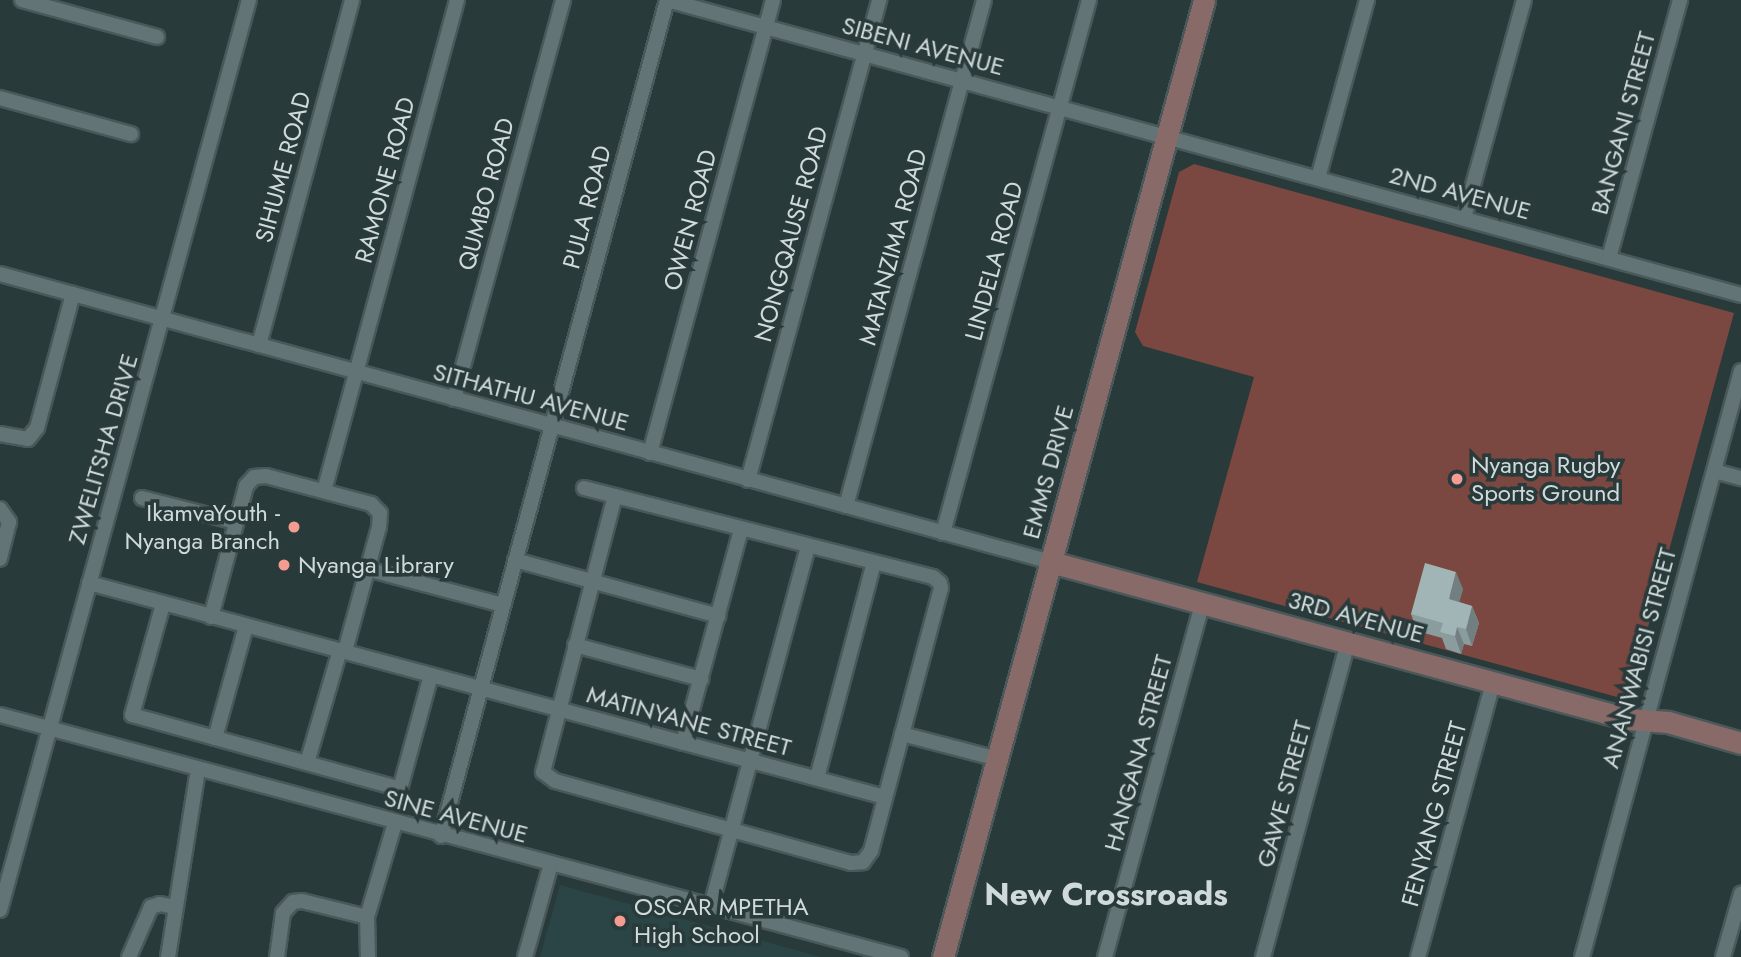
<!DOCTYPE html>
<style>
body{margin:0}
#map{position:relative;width:1741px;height:957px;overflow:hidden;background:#293a3b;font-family:Jost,sans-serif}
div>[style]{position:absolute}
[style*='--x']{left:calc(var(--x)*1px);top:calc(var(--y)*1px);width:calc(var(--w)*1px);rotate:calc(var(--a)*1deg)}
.built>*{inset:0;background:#2b4547}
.green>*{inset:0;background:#7b4741}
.roads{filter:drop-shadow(2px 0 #4a585a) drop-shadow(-2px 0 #4a585a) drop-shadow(0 2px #4a585a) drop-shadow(0 -2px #4a585a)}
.street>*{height:14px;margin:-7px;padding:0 7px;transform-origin:7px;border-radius:7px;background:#627476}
.secondary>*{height:21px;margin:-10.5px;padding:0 10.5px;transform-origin:10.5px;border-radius:10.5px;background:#886b69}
.wall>*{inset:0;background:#8a9c9d}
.shaded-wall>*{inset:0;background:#717f80}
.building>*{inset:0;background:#a1b5b7}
.dots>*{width:19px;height:19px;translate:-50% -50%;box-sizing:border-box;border:4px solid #293a3b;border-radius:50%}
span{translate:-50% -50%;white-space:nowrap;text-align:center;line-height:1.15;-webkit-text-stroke:7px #293a3b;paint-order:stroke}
.street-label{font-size:24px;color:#d0dadb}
.poi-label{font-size:24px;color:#d0dadb}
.left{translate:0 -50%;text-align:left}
.right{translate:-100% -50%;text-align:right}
.district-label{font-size:32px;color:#d0dadb;font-weight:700}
</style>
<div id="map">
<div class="built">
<i style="clip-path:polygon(560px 885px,821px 957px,540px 957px)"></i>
</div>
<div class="green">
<i style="clip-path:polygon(1194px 164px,1734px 313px,1628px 700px,1197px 582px,1254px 377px,1143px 346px,1135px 332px,1179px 172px)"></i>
</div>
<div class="roads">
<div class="street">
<i style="--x:22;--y:0;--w:140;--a:15.3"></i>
<i style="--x:667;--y:0;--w:1114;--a:15.36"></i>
<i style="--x:0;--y:98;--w:136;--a:15.4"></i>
<i style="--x:1318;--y:178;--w:185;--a:-74.6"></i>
<i style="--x:1464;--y:218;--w:226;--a:-74.6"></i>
<i style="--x:1609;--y:258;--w:268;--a:-74.6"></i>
<i style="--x:0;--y:274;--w:1090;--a:15.32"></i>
<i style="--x:259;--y:345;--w:357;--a:-74.9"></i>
<i style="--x:454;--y:399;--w:414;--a:-74.7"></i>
<i style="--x:0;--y:434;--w:28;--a:10"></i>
<i style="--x:28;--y:439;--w:14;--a:-51"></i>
<i style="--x:37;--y:428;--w:139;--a:-75"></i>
<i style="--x:650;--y:453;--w:469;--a:-74.8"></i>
<i style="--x:1714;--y:471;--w:28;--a:15"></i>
<i style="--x:748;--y:480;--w:498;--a:-74.7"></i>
<i style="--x:584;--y:488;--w:360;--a:14.3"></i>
<i style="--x:933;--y:577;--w:9;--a:41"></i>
<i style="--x:940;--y:583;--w:5;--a:79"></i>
<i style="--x:941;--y:588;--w:272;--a:104.9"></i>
<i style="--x:871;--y:851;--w:14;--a:126"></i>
<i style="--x:863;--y:862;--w:12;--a:175"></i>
<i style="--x:851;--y:863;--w:307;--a:-164.5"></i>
<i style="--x:555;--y:781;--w:15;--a:-143"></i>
<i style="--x:543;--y:772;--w:285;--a:-75.4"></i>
<i style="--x:324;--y:491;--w:509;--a:-74.84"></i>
<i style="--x:142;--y:498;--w:97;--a:14.3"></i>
<i style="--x:846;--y:506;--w:524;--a:-74.74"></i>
<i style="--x:0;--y:509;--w:16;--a:55"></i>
<i style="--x:9;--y:522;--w:38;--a:104"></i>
<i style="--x:943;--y:533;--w:553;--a:-74.68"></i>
<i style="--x:515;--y:560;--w:211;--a:15.4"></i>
<i style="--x:367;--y:569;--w:141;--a:14.8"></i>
<i style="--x:89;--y:583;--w:824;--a:15.05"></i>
<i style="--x:163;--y:604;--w:115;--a:105.6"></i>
<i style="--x:132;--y:715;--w:278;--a:15.4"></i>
<i style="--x:400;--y:789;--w:118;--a:-74.8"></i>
<i style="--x:211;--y:617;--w:136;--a:-75"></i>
<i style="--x:246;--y:486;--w:12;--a:-48"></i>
<i style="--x:254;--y:477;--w:12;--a:-5"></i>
<i style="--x:266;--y:476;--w:109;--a:14.9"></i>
<i style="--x:371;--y:504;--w:13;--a:45"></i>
<i style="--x:380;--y:513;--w:14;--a:94"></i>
<i style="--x:379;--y:527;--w:129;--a:105.3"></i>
<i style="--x:575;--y:645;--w:131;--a:15.1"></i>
<i style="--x:0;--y:715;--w:933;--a:15.03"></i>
<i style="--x:902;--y:734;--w:99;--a:14.6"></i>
<i style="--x:215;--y:738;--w:116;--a:-74.5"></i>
<i style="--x:683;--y:743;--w:222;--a:-74.8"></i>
<i style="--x:307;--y:763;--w:118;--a:-73.7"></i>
<i style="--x:817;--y:778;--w:223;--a:-75.2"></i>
<i style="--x:441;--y:836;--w:866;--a:-74.87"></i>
<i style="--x:711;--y:906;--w:373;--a:-74.9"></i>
<i style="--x:0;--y:910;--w:943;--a:-74.7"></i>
<i style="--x:129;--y:957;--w:55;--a:-66.3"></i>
<i style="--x:151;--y:907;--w:9;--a:-18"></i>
<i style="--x:160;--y:904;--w:14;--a:12"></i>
<i style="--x:168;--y:957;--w:190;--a:-80.9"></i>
<i style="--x:277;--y:957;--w:44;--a:-82.2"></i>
<i style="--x:283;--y:913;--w:15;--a:-48"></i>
<i style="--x:293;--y:902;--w:9;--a:-6"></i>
<i style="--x:302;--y:901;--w:67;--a:13.8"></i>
<i style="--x:368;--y:957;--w:40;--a:-91.4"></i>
<i style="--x:367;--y:917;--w:98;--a:-73.4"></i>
<i style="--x:525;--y:957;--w:97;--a:-74.4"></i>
<i style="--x:1105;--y:957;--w:368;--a:-74.6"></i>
<i style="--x:1263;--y:957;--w:326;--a:-74.9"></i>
<i style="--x:1418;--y:957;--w:285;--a:-74.7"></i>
<i style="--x:1582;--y:957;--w:607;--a:-74.82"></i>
<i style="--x:1723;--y:957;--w:66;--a:-74.1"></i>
</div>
<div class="secondary">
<i style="--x:1051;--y:562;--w:598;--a:15.22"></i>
<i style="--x:1628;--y:719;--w:40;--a:4.3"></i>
<i style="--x:1668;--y:722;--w:76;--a:16"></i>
<i style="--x:943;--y:957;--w:992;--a:-74.74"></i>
</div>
</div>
<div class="wall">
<i style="clip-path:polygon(1463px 589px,1459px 602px,1472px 606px,1479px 623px,1472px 646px,1464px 644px,1461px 654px,1446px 649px,1442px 638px,1417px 631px,1411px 614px)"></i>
</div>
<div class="shaded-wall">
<i style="clip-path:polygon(1456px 572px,1463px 589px,1455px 616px,1449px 599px)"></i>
<i style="clip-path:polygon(1472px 606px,1479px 623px,1472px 646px,1466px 629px)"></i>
<i style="clip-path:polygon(1457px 627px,1464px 644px,1461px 654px,1455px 636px)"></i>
</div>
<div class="building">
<i style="clip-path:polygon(1425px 563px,1456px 572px,1449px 599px,1472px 606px,1466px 629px,1457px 627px,1455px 636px,1440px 632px,1443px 623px,1411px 614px)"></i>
</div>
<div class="dots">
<i style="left:1457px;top:479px;background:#f59c92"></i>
<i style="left:294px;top:527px;background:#f59c92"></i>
<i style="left:284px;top:565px;background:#f59c92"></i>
<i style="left:620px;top:921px;background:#f59c92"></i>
</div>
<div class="street-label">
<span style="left:923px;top:46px;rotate:15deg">SIBENI AVENUE</span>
<span style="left:1623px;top:123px;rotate:-75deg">BANGANI STREET</span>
<span style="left:283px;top:167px;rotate:-75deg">SIHUME ROAD</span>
<span style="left:385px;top:180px;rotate:-75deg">RAMONE ROAD</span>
<span style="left:1460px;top:193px;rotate:15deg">2ND AVENUE</span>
<span style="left:486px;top:194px;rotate:-75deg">QUMBO ROAD</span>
<span style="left:587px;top:207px;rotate:-75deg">PULA ROAD</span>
<span style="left:690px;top:220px;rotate:-75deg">OWEN ROAD</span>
<span style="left:791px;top:234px;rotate:-75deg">NONGQAUSE ROAD</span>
<span style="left:893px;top:247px;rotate:-75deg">MATANZIMA ROAD</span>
<span style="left:994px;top:261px;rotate:-75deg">LINDELA ROAD</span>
<span style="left:531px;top:397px;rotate:15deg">SITHATHU AVENUE</span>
<span style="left:103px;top:449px;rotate:-74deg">ZWELITSHA DRIVE</span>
<span style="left:1048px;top:472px;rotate:-75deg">EMMS DRIVE</span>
<span style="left:1356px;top:617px;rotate:15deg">3RD AVENUE</span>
<span style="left:1639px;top:658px;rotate:-75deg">ANANWABISI STREET</span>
<span style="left:689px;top:721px;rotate:15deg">MATINYANE STREET</span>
<span style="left:1138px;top:753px;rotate:-75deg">HANGANA STREET</span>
<span style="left:1284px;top:794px;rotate:-75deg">GAWE STREET</span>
<span style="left:1434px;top:814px;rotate:-75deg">FENYANG STREET</span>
<span style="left:456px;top:816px;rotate:15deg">SINE AVENUE</span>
</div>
<div class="poi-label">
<span class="left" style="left:1471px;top:479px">Nyanga Rugby<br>Sports Ground</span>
<span class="right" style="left:280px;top:527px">IkamvaYouth -<br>Nyanga Branch</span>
<span class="left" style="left:298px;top:565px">Nyanga Library</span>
<span class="left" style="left:634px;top:921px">OSCAR MPETHA<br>High School</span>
</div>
<div class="district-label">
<span style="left:1106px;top:894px">New Crossroads</span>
</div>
</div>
